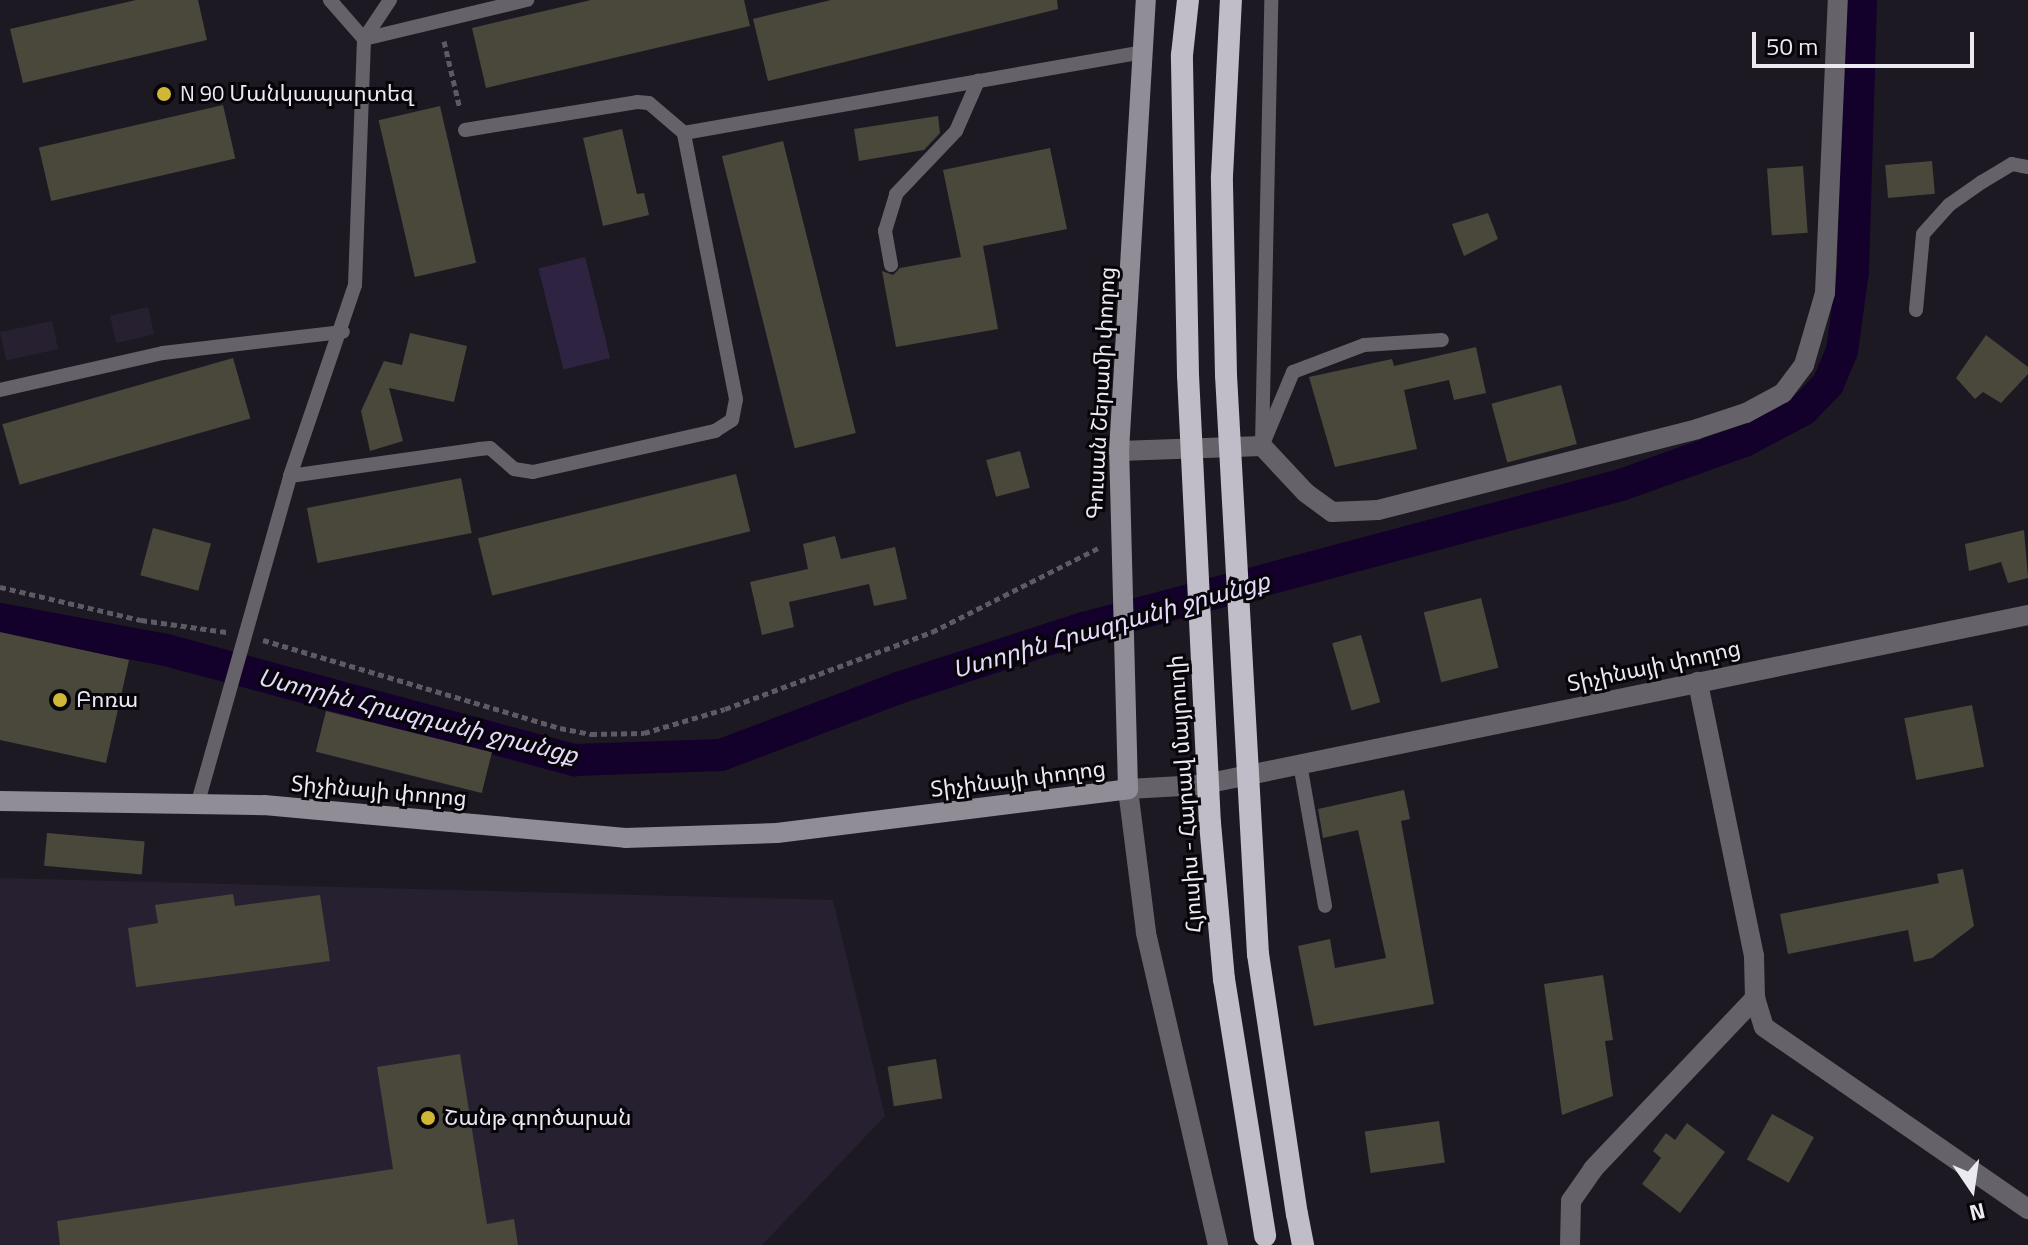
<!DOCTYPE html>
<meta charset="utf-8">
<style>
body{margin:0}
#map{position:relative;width:2028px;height:1245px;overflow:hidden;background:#1d1923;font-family:"Titillium Web","Noto Sans Armenian",sans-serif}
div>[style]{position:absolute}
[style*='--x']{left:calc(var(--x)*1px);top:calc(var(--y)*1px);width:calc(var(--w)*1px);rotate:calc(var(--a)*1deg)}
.built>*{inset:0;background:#262030;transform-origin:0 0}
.green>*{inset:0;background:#2f2342;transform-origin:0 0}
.canal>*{height:32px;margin:-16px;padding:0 16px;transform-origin:16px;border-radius:16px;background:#13002b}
.building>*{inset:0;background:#4a473b;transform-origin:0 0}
.path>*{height:5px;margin-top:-2.5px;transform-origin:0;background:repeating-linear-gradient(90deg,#5d5a63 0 6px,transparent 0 10px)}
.service>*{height:14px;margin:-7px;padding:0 7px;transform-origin:7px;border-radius:7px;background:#656369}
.minor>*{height:20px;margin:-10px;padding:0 10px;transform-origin:10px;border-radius:10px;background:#656369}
.tertiary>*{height:20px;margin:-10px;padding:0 10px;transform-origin:10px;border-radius:10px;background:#656369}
.secondary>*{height:20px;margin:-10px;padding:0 10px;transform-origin:10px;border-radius:10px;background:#908d96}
.trunk>*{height:22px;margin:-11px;padding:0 11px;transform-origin:11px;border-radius:11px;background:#c0bcc8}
.trunk-bridge>*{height:22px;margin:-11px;padding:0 11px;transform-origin:11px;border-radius:11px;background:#c0bcc8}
.dots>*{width:22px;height:22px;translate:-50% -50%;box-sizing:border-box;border:4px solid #070509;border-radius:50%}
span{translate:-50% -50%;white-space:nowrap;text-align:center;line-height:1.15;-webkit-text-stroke:6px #070509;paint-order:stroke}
.poi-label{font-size:22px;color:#eceaf1}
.left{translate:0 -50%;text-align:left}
.street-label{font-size:22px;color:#eceaf1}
.water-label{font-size:24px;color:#e6dafd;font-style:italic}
.north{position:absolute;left:1932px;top:1149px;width:80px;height:80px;-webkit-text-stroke:6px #070509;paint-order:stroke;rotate:167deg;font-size:22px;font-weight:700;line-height:32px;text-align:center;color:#eceaf1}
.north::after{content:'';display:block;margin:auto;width:28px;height:36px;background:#eceaf1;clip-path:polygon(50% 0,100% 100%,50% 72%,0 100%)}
.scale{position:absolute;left:1752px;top:32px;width:222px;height:36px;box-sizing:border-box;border:4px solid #eceaf1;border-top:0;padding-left:10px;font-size:24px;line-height:28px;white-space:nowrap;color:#eceaf1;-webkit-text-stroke:6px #070509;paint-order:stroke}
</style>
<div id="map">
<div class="built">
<i style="left:148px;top:307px;width:28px;height:39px;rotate:77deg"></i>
<i style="left:52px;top:321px;width:29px;height:53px;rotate:78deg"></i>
<i style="clip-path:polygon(0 878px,833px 900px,885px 1116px,762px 1245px,0 1245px)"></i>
</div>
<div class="green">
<i style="left:585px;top:257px;width:104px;height:48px;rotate:76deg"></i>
</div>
<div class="canal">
<i style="--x:0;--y:619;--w:169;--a:10.6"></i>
<i style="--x:166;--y:650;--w:424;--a:15.1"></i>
<i style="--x:575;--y:760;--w:146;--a:-2"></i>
<i style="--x:721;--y:755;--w:189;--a:-20.7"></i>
<i style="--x:898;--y:688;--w:195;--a:-17.9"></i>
<i style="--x:1084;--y:628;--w:556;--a:-14.91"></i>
<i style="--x:1621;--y:485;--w:131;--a:-19.7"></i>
<i style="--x:1744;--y:441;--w:67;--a:-27.7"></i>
<i style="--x:1803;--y:410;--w:36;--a:-46"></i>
<i style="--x:1828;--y:384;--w:36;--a:-67"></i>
<i style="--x:1842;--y:351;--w:81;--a:-82.2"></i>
<i style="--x:1853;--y:271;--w:271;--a:-88.3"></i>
</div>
<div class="building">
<i style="clip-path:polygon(136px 0,198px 0,207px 40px,23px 83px,10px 29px)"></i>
<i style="clip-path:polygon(591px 0,744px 0,750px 26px,486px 88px,472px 28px)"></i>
<i style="clip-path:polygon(831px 0,1057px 0,1058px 9px,768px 81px,753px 19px)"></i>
<i style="left:223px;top:105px;width:55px;height:189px;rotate:77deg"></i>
<i style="left:440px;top:106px;width:161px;height:63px;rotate:77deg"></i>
<i style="clip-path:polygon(938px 116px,940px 133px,924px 150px,859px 161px,854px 129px)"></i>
<i style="clip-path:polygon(622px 129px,637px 194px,644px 193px,649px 215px,603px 226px,583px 138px)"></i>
<i style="left:783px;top:141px;width:301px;height:63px;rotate:76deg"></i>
<i style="clip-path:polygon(1050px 148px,1067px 229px,983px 246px,998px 329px,896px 347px,882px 271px,893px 275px,900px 268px,961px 257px,943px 170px)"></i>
<i style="left:1932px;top:161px;width:33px;height:47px;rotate:85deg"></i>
<i style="left:1803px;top:166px;width:67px;height:36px;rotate:86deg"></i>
<i style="clip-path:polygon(1488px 213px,1498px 239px,1464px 256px,1452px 224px)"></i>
<i style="clip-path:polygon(410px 333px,467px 346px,454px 402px,389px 388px,403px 441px,370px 451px,361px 411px,384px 361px,402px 365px)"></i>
<i style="clip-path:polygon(1986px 335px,2028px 367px,2028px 374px,2001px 403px,1983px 392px,1975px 399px,1956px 378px)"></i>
<i style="clip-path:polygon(1476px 347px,1486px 393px,1454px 400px,1449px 380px,1404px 390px,1417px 449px,1335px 467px,1309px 377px,1392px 359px,1394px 366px)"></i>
<i style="left:233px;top:358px;width:63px;height:240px;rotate:74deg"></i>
<i style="left:1561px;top:385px;width:61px;height:72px;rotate:75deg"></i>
<i style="left:1020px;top:451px;width:38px;height:35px;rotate:75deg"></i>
<i style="left:736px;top:474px;width:59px;height:266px;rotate:76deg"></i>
<i style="left:461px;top:478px;width:56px;height:157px;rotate:79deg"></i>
<i style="left:153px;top:528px;width:60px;height:49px;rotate:15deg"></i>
<i style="clip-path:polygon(2024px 530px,2028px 578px,2008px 583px,2001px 562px,1969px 571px,1965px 544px)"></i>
<i style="clip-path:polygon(835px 536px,841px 559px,895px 547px,907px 599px,874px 606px,869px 584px,789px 602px,794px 627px,762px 635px,750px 582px,808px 569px,803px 544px)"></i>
<i style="left:1481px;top:598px;width:72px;height:59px;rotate:76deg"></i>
<i style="clip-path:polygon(0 632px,129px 660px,106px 763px,0 740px)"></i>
<i style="left:1361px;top:635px;width:70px;height:30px;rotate:74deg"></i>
<i style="left:1972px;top:705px;width:63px;height:69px;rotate:79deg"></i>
<i style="left:326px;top:711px;width:171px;height:42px;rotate:14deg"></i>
<i style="clip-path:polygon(1404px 790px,1410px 819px,1401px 821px,1434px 1004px,1314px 1026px,1298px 946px,1330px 939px,1335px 968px,1386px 958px,1358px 830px,1323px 838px,1318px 809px)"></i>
<i style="left:47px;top:833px;width:98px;height:33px;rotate:5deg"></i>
<i style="clip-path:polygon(1963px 869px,1974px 926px,1932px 958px,1914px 962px,1908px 930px,1788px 954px,1780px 914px,1939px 883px,1937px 874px)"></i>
<i style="clip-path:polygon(233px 894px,235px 906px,320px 895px,330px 961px,136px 987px,128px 928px,158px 923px,155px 905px)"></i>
<i style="clip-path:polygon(1603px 975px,1613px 1040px,1605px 1041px,1613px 1096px,1562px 1115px,1544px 984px)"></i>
<i style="clip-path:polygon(460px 1054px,487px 1224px,514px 1219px,518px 1245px,60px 1245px,57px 1221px,393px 1169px,377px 1067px)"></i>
<i style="left:936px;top:1059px;width:40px;height:49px;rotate:81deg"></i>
<i style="left:1772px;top:1114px;width:48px;height:52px;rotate:29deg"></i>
<i style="left:1439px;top:1121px;width:42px;height:75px;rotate:82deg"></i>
<i style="clip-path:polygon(1687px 1123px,1725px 1152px,1680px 1213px,1642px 1184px,1661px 1158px,1653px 1151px,1666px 1133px,1675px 1140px)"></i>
</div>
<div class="path">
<i style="--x:444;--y:41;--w:70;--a:76.8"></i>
<i style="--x:0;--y:587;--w:145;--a:13.2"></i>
<i style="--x:141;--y:620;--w:86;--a:8"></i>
<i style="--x:263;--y:640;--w:310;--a:16.5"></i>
<i style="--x:560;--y:728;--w:32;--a:11"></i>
<i style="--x:591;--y:734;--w:53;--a:-1.1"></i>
<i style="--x:644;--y:733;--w:84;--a:-16.5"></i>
<i style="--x:725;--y:709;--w:221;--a:-20.4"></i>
<i style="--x:932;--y:632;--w:186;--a:-26.8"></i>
</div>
<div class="service">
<i style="--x:364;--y:39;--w:168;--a:-13.5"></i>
<i style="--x:364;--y:39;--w:47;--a:-56.3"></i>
<i style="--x:465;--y:130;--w:174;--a:-9.2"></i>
<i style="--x:637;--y:102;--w:12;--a:5"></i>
<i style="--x:649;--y:103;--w:46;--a:40.6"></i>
<i style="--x:891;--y:265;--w:35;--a:-100"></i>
<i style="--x:885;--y:231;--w:39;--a:-73"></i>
<i style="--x:896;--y:194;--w:87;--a:-46.4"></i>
<i style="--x:956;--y:131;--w:55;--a:-66.3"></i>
<i style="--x:1916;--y:310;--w:76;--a:-84.7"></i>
<i style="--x:1923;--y:234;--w:39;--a:-48"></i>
<i style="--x:1949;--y:205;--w:40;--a:-34.9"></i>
<i style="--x:1982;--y:182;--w:35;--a:-31"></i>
<i style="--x:2012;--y:164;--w:16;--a:11"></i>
<i style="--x:0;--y:390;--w:167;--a:-12.8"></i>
<i style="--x:163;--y:353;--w:181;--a:-6.7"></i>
<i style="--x:1265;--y:439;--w:73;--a:-67.3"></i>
<i style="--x:1293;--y:372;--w:76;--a:-20.8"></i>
<i style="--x:1364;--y:345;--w:78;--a:-3.7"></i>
<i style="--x:1262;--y:446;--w:446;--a:-88.8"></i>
<i style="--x:290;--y:476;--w:191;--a:-8.1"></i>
<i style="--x:479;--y:449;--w:11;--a:-5"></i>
<i style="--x:490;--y:448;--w:32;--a:41"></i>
<i style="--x:514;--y:469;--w:19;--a:9"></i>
<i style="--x:533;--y:472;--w:187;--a:-12.7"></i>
<i style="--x:715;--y:431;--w:20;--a:-33"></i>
<i style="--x:732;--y:420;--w:21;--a:-79"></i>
<i style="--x:736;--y:399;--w:271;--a:-101.1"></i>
<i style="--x:684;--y:133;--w:463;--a:-10"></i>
<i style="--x:1300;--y:764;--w:144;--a:80"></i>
<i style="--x:198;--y:802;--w:339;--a:-74.2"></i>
<i style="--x:290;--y:476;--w:202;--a:-71.2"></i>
<i style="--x:355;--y:285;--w:246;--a:-87.9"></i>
<i style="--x:364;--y:39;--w:52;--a:-131.1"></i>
</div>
<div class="minor">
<i style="--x:1119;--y:451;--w:143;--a:-2"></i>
<i style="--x:1262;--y:446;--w:64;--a:46.9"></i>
<i style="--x:1306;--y:493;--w:32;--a:36"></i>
<i style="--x:1332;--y:512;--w:46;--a:-2.5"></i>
<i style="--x:1378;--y:510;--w:329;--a:-14.2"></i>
<i style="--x:1697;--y:429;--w:52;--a:-18.1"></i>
<i style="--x:1746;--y:413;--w:42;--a:-28.4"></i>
<i style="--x:1783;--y:393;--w:35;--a:-53"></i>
<i style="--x:1804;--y:365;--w:75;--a:-73.7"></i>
<i style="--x:1825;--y:293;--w:293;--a:-87.5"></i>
<i style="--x:1755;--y:998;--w:30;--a:73"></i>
<i style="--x:1764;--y:1027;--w:321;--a:34.6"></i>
<i style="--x:1570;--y:1245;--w:44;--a:-88.7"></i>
<i style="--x:1571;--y:1201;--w:39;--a:-55"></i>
<i style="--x:1593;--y:1169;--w:236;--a:-46.5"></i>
<i style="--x:1755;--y:998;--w:42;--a:-91.4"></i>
<i style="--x:1754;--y:956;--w:280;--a:-101.6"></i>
</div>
<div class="tertiary">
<i style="--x:1218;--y:1245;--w:321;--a:-103"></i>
<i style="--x:1146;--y:932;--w:144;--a:-97.2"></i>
<i style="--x:1128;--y:789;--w:72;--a:-3.2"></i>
<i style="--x:1200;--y:785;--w:845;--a:-11.6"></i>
</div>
<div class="secondary">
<i style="--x:0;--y:801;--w:264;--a:0.9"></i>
<i style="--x:264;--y:805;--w:363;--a:5.2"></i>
<i style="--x:625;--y:838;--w:152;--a:-1.9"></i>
<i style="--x:777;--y:833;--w:354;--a:-7.1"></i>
<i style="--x:1128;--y:789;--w:338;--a:-91.5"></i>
<i style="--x:1119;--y:451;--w:452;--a:-86.6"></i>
</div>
<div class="trunk">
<i style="--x:1188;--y:375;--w:320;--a:-91.1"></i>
<i style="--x:1182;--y:55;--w:55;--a:-83.8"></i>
<i style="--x:1226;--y:375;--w:199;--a:-91.2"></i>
<i style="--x:1222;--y:176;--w:176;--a:-87.1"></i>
<i style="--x:1297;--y:1214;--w:32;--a:79"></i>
</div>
<div class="trunk-bridge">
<i style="--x:1188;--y:375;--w:449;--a:87.2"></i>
<i style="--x:1210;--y:823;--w:157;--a:84.9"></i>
<i style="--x:1224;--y:979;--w:260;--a:80.9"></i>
<i style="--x:1226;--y:375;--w:580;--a:86.84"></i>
<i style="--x:1258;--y:954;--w:263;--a:81.5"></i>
</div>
<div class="dots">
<i style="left:164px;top:94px;background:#d0b736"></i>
<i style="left:60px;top:700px;background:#d0b736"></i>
<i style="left:428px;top:1118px;background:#d0b736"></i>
</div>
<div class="poi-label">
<span class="left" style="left:180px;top:94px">N 90 Մանկապարտեզ</span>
<span class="left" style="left:76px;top:700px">Բոռա</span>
<span class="left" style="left:444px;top:1118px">Շանթ գործարան</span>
</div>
<div class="street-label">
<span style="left:1101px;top:393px;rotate:-87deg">Գուսան Շերամի փողոց</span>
<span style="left:1654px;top:666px;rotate:-12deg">Տիչինայի փողոց</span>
<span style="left:1018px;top:779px;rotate:-7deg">Տիչինայի փողոց</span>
<span style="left:379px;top:791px;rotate:5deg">Տիչինայի փողոց</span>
<span style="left:1185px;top:794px;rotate:-94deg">Հյուսիս - Հարավ մայրուղի</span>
</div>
<div class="water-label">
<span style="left:1111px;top:625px;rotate:-16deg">Ստորին Հրազդանի ջրանցք</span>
<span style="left:418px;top:716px;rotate:14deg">Ստորին Հրազդանի ջրանցք</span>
</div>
<div class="north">N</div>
<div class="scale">50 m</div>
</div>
